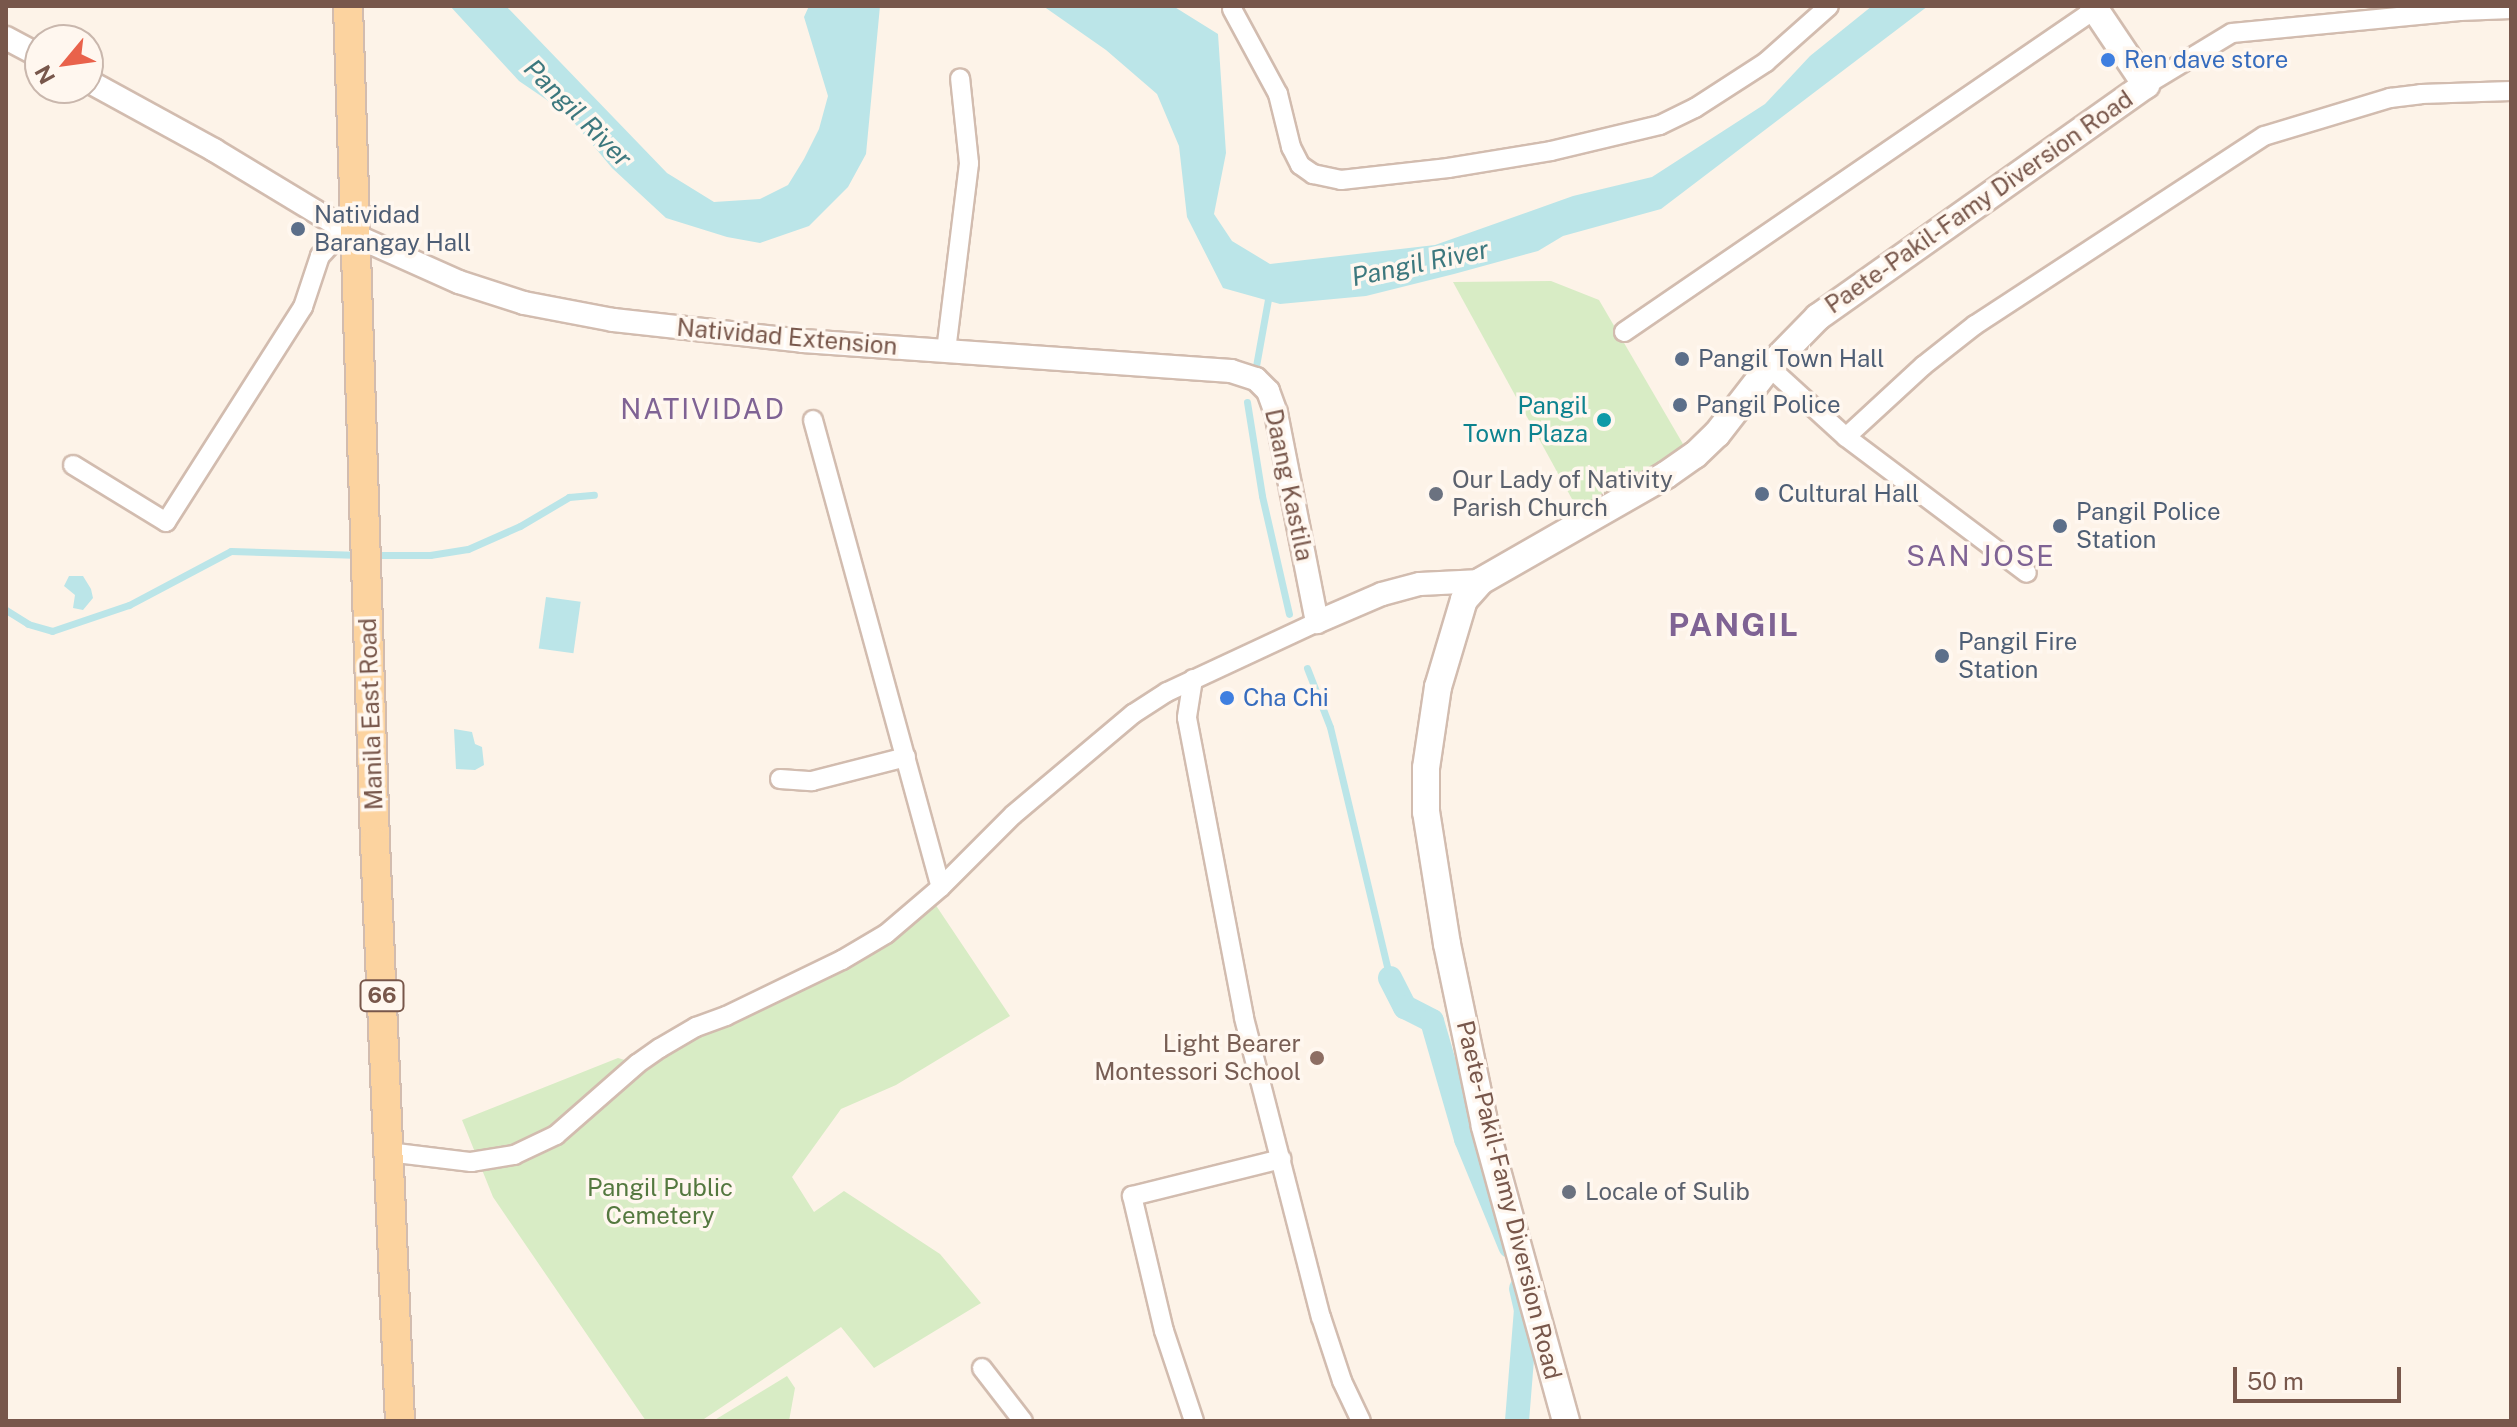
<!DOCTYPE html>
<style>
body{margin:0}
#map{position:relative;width:2517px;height:1427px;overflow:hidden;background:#fdf3e8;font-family:"Public Sans",sans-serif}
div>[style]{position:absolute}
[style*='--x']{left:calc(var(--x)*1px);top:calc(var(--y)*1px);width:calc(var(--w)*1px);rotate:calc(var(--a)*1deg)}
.green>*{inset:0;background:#d8ecc5}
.water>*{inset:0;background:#bbe5e8;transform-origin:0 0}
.stream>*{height:7px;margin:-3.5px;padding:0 3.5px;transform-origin:3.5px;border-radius:3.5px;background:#bbe5e8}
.canal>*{height:24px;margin:-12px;padding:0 12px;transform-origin:12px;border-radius:12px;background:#bbe5e8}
.roads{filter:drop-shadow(2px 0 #d2bcaf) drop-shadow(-2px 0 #d2bcaf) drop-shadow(0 2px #d2bcaf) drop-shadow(0 -2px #d2bcaf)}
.minor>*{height:18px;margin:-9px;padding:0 9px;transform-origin:9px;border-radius:9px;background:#fff}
.tertiary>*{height:22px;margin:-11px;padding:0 11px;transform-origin:11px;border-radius:11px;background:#fff}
.secondary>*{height:26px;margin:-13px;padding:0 13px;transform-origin:13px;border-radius:13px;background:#fff}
.primary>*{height:28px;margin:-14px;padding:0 14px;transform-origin:14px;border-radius:14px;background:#fcd39f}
.dots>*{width:22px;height:22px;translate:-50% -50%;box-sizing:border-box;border:4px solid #fff7ef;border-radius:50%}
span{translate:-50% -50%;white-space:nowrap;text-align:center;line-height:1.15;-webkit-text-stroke:7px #fff7ef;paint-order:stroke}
.shield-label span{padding:2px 6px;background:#fff7ef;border:2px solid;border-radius:6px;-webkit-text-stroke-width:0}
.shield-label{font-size:22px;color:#78574b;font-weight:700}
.shop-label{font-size:24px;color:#366cbe}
.left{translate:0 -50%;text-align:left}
.street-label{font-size:24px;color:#78574b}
.service-label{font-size:24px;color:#4e5e75}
.culture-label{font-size:24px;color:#0d838f}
.right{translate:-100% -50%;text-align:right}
.worship-label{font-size:24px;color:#5b616d}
.education-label{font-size:24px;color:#785e54}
.park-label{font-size:24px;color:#54783f}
.water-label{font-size:26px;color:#3d787e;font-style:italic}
.quarter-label{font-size:28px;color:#7f6394;letter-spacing:2px}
.district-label{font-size:32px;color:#7f6394;font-weight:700;letter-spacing:2px}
.frame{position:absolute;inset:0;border:8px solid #78574b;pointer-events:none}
.north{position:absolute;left:24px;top:24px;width:80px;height:80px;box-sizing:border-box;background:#fff7ef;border:2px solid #c9b7ad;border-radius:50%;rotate:241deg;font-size:22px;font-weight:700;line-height:32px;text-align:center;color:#78574b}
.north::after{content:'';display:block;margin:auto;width:28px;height:36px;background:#e9624b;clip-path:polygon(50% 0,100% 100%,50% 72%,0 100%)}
.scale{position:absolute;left:2233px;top:1367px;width:168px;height:36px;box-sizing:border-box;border:4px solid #78574b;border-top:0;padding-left:10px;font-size:24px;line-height:28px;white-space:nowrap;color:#78574b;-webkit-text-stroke:6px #fff7ef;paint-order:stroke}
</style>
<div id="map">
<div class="green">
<i style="clip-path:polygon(1551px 281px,1599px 300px,1683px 444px,1682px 452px,1578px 510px,1453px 282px)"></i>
<i style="clip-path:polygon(935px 904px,1010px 1016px,896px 1085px,841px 1109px,792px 1177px,814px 1212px,844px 1191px,940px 1254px,981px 1303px,874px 1368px,841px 1327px,701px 1421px,646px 1421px,493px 1197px,462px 1120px,618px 1058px,648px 1067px,706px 1032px,852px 966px)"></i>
<i style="clip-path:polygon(787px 1376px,795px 1388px,789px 1421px,713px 1421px)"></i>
</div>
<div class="water">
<i style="clip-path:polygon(450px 6px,506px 6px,667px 173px,714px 202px,760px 199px,788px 185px,804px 159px,819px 129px,828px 96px,804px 17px,809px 6px,880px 6px,866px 154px,848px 187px,809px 226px,760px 243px,727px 237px,666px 218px,612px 168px,566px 113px,519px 81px)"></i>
<i style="clip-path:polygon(1043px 6px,1173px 6px,1218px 34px,1226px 153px,1214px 214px,1232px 241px,1270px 264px,1435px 245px,1573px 196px,1652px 177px,1765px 104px,1810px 56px,1872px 6px,1928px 6px,1661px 209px,1563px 236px,1538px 251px,1454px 274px,1366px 296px,1280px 304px,1223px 288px,1187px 217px,1179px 146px,1157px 94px,1106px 50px)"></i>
<i style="clip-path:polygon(69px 576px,83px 576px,91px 589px,93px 598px,83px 610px,73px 608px,75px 595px,64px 586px)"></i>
<i style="left:546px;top:597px;width:35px;height:52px;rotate:8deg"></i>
<i style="clip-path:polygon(454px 729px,472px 732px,475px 744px,482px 747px,484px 765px,475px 770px,456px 769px)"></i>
</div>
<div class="stream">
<i style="--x:1256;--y:366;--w:73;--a:-79.8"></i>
<i style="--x:1247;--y:402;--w:95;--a:80.9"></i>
<i style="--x:1262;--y:496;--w:121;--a:77.1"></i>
<i style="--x:374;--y:555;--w:56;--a:0"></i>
<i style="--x:430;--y:555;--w:38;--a:-9"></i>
<i style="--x:468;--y:549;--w:57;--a:-23.9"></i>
<i style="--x:520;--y:526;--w:57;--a:-30.6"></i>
<i style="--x:569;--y:497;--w:25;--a:-5"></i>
<i style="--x:6;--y:610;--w:26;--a:32"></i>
<i style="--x:28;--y:624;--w:25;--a:16"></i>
<i style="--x:52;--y:631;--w:81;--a:-18.7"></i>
<i style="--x:129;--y:605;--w:115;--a:-27.9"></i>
<i style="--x:231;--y:551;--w:130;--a:1.8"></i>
<i style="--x:1307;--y:668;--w:63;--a:68.7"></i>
<i style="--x:1330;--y:727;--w:258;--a:76.6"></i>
</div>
<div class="canal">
<i style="--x:1390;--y:978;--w:33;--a:63"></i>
<i style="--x:1405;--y:1007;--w:30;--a:27"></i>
<i style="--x:1432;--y:1021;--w:123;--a:73.9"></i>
<i style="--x:1466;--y:1139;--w:116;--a:67.6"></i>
<i style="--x:1517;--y:1421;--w:111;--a:-85.4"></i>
<i style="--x:1526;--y:1310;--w:22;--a:-103"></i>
</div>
<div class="roads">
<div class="minor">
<i style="--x:1232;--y:9;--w:97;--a:61.6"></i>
<i style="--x:1278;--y:94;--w:55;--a:76.2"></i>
<i style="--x:1291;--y:147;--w:20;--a:63"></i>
<i style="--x:1300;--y:165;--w:16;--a:35"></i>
<i style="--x:1313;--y:174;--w:29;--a:12"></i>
<i style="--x:1341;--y:180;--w:108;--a:-6.4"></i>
<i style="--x:1448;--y:168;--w:104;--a:-9.4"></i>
<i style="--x:1551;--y:151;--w:112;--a:-13.4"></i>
<i style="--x:1660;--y:125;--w:39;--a:-26"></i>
<i style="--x:1695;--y:108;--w:85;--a:-32.9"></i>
<i style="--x:1766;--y:62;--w:84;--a:-41.6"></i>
<i style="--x:2146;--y:85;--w:100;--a:-31.2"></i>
<i style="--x:2232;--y:33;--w:229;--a:-5.5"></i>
<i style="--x:2460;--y:11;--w:51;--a:-2.2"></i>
<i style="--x:1624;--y:332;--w:577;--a:-34.41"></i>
<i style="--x:946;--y:351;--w:189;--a:-83"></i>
<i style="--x:969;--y:163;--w:85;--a:-96"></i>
<i style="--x:1769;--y:367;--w:104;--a:42.3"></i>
<i style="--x:1846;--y:437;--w:226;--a:36.9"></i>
<i style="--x:813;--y:420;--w:484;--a:74.7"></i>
<i style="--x:1846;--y:437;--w:105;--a:-42.7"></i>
<i style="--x:1923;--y:366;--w:66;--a:-38.3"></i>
<i style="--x:1975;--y:325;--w:345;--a:-33.2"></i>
<i style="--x:2264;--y:136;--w:132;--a:-16.8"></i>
<i style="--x:2390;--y:98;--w:31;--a:-7"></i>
<i style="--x:2421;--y:94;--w:90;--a:-1.9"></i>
<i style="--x:73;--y:465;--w:109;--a:31.5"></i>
<i style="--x:166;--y:522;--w:255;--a:-57.5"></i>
<i style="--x:303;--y:307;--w:54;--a:-71.6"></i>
<i style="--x:320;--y:256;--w:25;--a:-47"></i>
<i style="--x:337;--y:238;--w:19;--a:-6"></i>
<i style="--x:1193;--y:679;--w:39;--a:99"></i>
<i style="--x:1187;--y:718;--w:305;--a:79.2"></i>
<i style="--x:1244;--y:1018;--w:309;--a:75.6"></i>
<i style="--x:1321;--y:1317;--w:67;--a:71.8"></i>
<i style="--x:1342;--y:1381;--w:44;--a:64.6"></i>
<i style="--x:780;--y:779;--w:32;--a:4"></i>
<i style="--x:812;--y:781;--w:97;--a:-14.3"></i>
<i style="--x:388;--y:1152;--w:84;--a:6.9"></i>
<i style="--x:471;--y:1162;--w:44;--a:-9.2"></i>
<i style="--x:514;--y:1155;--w:47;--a:-25.5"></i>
<i style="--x:556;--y:1135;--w:108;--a:-41.2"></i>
<i style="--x:637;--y:1064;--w:28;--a:-35"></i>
<i style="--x:660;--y:1048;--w:42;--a:-30.3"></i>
<i style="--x:696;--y:1027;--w:32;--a:-20"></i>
<i style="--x:726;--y:1016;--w:129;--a:-25.8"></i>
<i style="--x:842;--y:960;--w:51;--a:-30.6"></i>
<i style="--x:886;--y:934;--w:72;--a:-40.5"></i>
<i style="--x:941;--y:887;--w:102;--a:-45"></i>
<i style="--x:1013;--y:815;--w:157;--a:-40.1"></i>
<i style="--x:1133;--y:714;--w:40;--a:-32.9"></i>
<i style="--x:1167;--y:692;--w:166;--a:-25"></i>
<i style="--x:982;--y:1368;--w:67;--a:52.3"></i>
<i style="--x:1194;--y:1421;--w:95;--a:-108.4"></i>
<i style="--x:1164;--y:1331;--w:139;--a:-103.3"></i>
<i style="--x:1132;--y:1196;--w:154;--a:-13.9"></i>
</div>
<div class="tertiary">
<i style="--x:6;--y:38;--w:38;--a:28"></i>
<i style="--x:88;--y:81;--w:144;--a:28.7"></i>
<i style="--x:214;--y:150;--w:166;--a:31.2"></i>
<i style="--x:356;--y:236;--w:113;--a:24.1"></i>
<i style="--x:459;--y:282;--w:68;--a:17.9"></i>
<i style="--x:524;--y:303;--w:91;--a:10.8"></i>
<i style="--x:613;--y:320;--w:191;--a:6.3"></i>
<i style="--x:803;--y:341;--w:429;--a:4"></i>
<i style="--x:1231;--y:371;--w:26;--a:18"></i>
<i style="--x:1256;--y:379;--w:17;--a:45"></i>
<i style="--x:1268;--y:391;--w:23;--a:70"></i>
<i style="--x:1276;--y:413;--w:213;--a:78.9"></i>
<i style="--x:1317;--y:622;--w:71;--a:-23.3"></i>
<i style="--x:1382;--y:594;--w:39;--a:-15"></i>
<i style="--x:1420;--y:584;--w:61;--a:-2.8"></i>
</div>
<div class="secondary">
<i style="--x:1566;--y:1421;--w:306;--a:-105.4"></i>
<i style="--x:1485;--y:1126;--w:186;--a:-101.8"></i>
<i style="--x:1447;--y:944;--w:134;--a:-99"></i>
<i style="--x:1426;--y:812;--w:44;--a:-90"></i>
<i style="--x:1426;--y:768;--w:82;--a:-81.6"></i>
<i style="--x:1438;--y:687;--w:91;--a:-73.4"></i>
<i style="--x:1464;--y:600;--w:25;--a:-48"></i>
<i style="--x:1481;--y:581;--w:213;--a:-29.8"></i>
<i style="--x:1666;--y:475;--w:35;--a:-35"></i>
<i style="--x:1695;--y:455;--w:30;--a:-44"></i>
<i style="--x:1717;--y:434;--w:85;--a:-52.2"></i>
<i style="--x:1769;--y:367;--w:70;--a:-45.6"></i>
<i style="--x:1818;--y:317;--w:402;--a:-35.3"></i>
<i style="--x:2146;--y:85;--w:95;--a:-123.9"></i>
</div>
<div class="primary">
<i style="--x:348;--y:6;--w:836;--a:88.15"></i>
<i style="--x:375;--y:842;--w:580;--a:87.53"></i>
</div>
</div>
<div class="dots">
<i style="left:2108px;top:60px;background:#3f7fe0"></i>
<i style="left:298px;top:229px;background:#5c6f8a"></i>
<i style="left:1682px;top:359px;background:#5c6f8a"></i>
<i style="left:1680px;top:405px;background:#5c6f8a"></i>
<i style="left:1604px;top:420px;background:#0f9aa8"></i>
<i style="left:1436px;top:494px;background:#6b7280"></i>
<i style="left:1762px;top:494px;background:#5c6f8a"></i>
<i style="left:2060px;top:526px;background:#5c6f8a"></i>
<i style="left:1942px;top:656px;background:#5c6f8a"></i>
<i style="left:1227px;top:698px;background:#3f7fe0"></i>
<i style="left:1317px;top:1058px;background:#8d6e63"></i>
<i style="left:1569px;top:1192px;background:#6b7280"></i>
</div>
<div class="shield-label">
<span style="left:382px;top:996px">66</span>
</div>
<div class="shop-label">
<span class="left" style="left:2124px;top:60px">Ren dave store</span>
<span class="left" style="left:1243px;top:698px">Cha Chi</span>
</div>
<div class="street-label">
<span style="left:1979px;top:202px;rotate:-35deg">Paete-Pakil-Famy Diversion Road</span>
<span style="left:787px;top:337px;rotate:5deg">Natividad Extension</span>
<span style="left:1289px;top:485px;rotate:78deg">Daang Kastila</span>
<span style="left:371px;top:714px;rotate:-92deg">Manila East Road</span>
<span style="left:1509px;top:1200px;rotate:76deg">Paete-Pakil-Famy Diversion Road</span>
</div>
<div class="service-label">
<span class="left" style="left:314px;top:229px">Natividad<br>Barangay Hall</span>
<span class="left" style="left:1698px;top:359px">Pangil Town Hall</span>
<span class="left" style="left:1696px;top:405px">Pangil Police</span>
<span class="left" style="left:1778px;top:494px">Cultural Hall</span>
<span class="left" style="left:2076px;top:526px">Pangil Police<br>Station</span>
<span class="left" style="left:1958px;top:656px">Pangil Fire<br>Station</span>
</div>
<div class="culture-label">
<span class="right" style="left:1588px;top:420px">Pangil<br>Town Plaza</span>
</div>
<div class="worship-label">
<span class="left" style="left:1452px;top:494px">Our Lady of Nativity<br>Parish Church</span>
<span class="left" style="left:1585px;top:1192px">Locale of Sulib</span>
</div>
<div class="education-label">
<span class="right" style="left:1301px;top:1058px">Light Bearer<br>Montessori School</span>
</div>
<div class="park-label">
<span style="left:660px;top:1202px">Pangil Public<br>Cemetery</span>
</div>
<div class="water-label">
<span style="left:578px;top:113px;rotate:45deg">Pangil River</span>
<span style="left:1420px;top:263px;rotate:-12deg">Pangil River</span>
</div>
<div class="quarter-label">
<span style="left:703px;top:409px">NATIVIDAD</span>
<span style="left:1981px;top:556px">SAN JOSE</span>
</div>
<div class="district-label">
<span style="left:1734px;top:625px">PANGIL</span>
</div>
<div class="frame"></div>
<div class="north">N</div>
<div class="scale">50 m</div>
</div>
